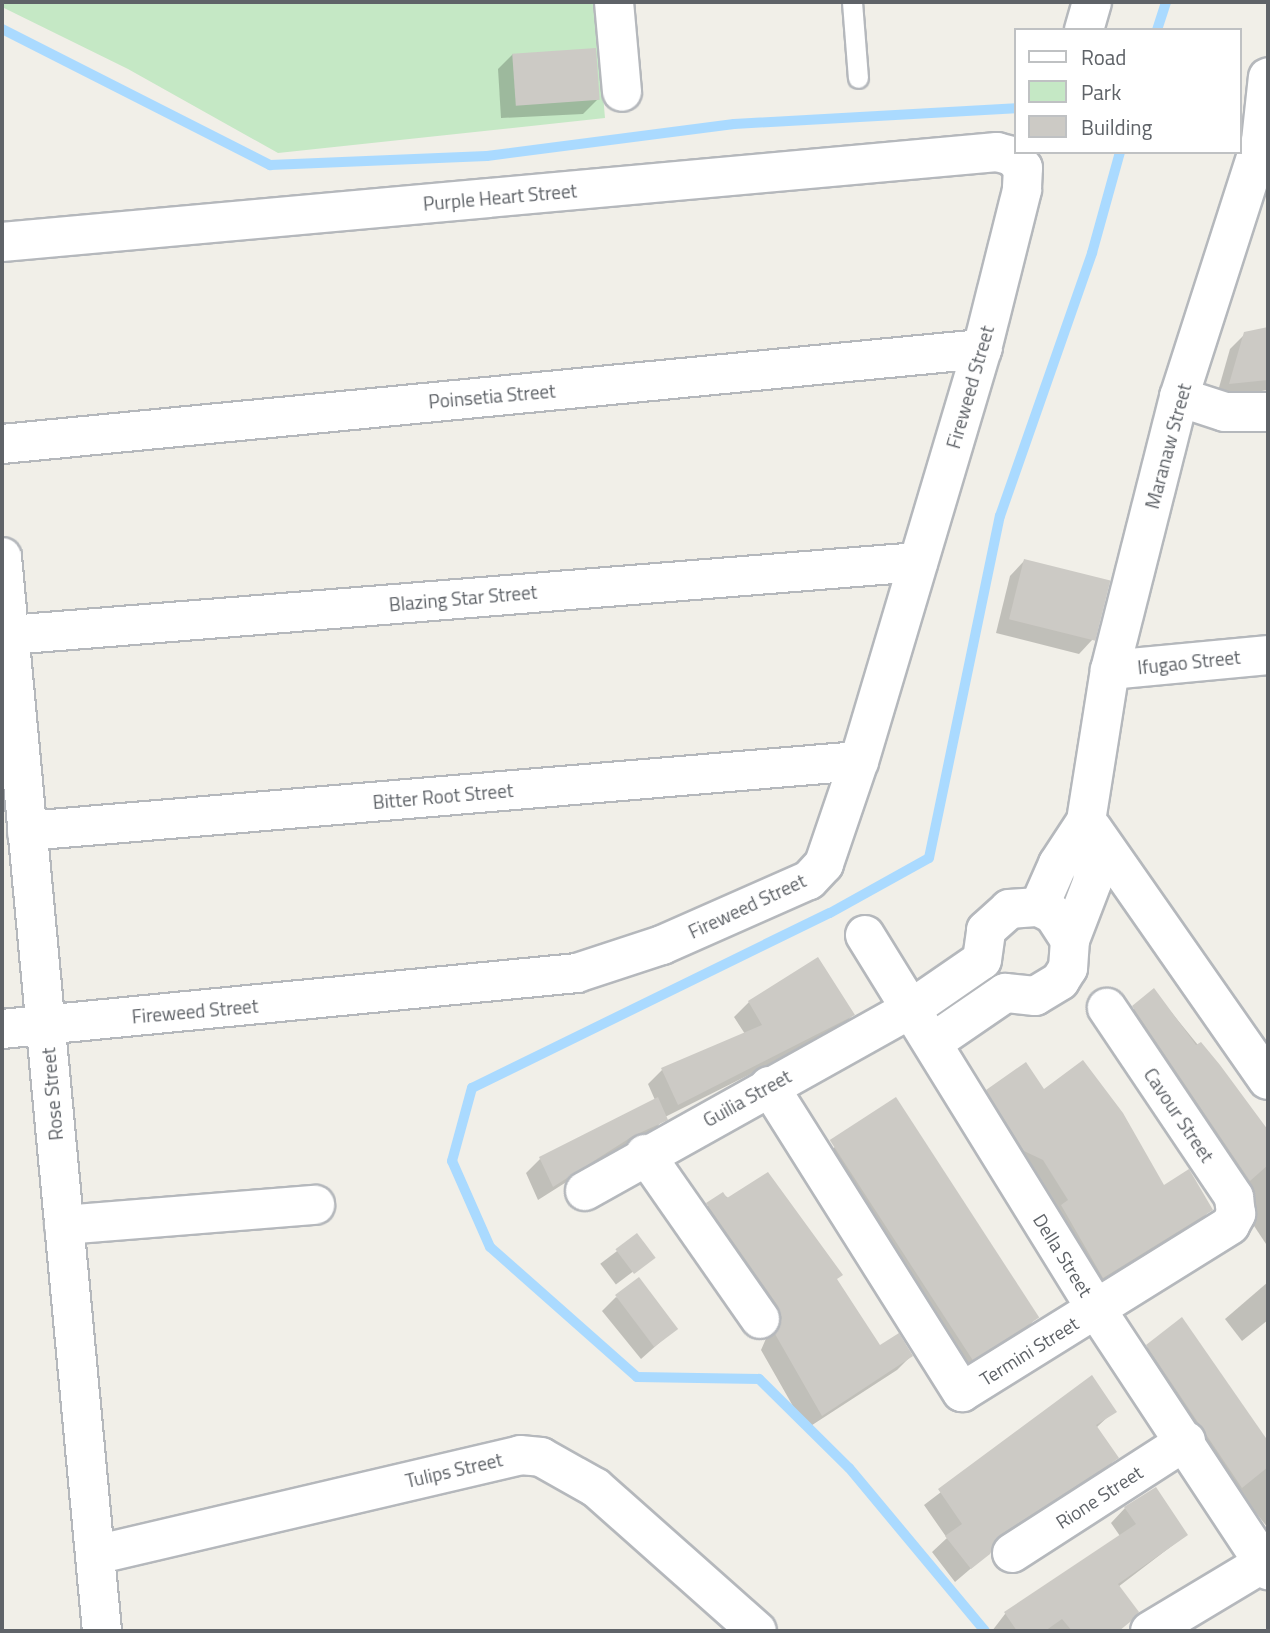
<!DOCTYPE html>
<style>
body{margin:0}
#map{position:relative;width:1270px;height:1633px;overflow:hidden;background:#f1efe8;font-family:"Titillium Web",sans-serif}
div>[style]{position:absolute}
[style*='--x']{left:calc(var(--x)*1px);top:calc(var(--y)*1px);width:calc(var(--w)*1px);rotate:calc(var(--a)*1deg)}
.green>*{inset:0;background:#c5e8c5}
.shadow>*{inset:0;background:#0003;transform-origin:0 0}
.stream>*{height:10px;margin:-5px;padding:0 5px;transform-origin:5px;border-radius:5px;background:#aadaff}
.building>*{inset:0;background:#cccac5;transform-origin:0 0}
.roads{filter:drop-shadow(2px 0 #b5b8bc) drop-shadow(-2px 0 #b5b8bc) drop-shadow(0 2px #b5b8bc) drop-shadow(0 -2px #b5b8bc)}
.service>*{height:19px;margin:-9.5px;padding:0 9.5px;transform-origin:9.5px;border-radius:9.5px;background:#fff}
.minor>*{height:38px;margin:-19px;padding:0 19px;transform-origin:19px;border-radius:19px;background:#fff}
span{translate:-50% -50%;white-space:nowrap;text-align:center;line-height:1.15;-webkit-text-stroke:7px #fff;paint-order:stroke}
.street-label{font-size:19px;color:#5f6368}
.frame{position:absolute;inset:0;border:4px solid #5f6368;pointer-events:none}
.legend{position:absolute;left:1014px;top:28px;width:228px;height:126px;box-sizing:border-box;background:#fff;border:2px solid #bfc1c3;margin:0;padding:9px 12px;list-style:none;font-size:21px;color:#5f6368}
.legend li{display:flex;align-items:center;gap:14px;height:35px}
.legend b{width:35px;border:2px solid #bfc1c3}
</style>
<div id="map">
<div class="green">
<i style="clip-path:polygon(2px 2px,595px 2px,605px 118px,278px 153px,128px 69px,2px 7px)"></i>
</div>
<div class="shadow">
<i style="clip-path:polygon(513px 54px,598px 99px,583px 114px,501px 118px,498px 69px)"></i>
<i style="clip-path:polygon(1268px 329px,1268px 390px,1216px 398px,1230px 349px,1245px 334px)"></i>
<i style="clip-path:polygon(1024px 561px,1093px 639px,1079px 654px,996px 633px,1010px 576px)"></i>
<i style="clip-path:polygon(1154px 991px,1268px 1131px,1268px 1247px,1119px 1022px)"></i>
<i style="clip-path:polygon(749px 1002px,853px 1015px,838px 1030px,665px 1117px,651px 1134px,617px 1150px,538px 1200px,526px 1173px,541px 1158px,655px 1100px,648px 1084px,662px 1070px,745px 1034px,734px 1017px)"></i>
<i style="clip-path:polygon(987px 1091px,1043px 1092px,1163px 1187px,1211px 1209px,1197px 1224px,1088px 1292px,973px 1106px)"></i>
<i style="clip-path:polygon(896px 1100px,1036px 1318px,1022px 1333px,954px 1375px,818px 1160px)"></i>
<i style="clip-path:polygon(723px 1194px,836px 1280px,879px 1347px,911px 1356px,897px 1370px,806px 1429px,761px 1350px,768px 1334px,692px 1219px)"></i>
<i style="left:637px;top:1236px;width:26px;height:46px;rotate:53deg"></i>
<i style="clip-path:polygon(1268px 1282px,1268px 1320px,1242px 1341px,1225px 1319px)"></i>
<i style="clip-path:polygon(616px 1297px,676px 1328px,641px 1359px,602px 1311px)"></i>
<i style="clip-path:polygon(1147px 1347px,1236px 1403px,1268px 1443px,1268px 1528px,1133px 1361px)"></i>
<i style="clip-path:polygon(1092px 1377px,1114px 1411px,1096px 1428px,1117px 1458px,1102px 1472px,995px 1542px,989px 1553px,955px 1582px,932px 1552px,947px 1538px,924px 1505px)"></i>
<i style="clip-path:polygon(1125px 1508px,1186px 1535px,1118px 1587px,1123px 1626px,1117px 1631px,992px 1631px,1005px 1614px,1120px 1536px,1111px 1523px)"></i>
</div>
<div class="stream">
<i style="--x:2;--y:29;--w:301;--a:26.9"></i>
<i style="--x:270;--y:165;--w:217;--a:-2.4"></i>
<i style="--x:487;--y:156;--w:249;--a:-7.4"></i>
<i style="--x:734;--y:124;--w:282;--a:-3.2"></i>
<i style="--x:1157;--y:30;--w:29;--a:-72"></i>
<i style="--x:985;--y:1631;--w:212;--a:-129.8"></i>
<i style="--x:849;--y:1468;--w:127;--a:-135.3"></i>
<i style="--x:759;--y:1379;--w:122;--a:-179.1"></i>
<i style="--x:637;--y:1377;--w:196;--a:-138.5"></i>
<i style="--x:490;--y:1247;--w:94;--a:-113.8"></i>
<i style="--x:452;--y:1161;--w:76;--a:-74.7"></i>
<i style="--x:472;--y:1088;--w:398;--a:-26.1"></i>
<i style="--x:830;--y:913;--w:113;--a:-29.1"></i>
<i style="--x:929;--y:858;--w:349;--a:-78.3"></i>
<i style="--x:1000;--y:516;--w:279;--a:-70.7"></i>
<i style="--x:1092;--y:253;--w:105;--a:-74.5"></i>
</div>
<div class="building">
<i style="left:596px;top:48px;width:52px;height:84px;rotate:86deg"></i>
<i style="clip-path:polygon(1268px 327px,1268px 380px,1229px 384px,1244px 332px)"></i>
<i style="left:1024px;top:559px;width:89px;height:62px;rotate:14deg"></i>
<i style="clip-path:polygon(818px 957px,855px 1015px,678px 1105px,661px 1068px,762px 1025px,748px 1001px)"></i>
<i style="clip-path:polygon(1154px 988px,1196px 1045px,1201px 1042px,1220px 1065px,1268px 1130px,1268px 1165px,1250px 1181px,1132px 1006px)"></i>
<i style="clip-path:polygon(1083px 1060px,1123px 1113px,1164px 1185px,1189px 1169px,1213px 1210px,1103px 1278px,1061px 1205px,1068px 1200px,1043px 1160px,1024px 1151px,986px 1090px,1026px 1062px,1044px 1089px)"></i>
<i style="clip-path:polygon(658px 1097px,668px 1120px,633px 1136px,553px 1187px,539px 1157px)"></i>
<i style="left:896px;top:1097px;width:263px;height:79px;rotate:57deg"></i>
<i style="clip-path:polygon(768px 1172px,843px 1275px,837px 1279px,880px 1345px,899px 1333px,913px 1356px,822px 1416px,775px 1334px,782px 1318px,778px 1306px,706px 1203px,723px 1192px,727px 1198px)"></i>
<i style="left:637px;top:1233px;width:31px;height:27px;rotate:53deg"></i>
<i style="left:639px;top:1277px;width:65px;height:30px;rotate:53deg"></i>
<i style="clip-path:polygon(1182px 1317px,1268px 1441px,1268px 1467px,1242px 1488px,1146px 1345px)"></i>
<i style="clip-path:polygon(1092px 1375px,1117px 1412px,1096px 1425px,1119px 1458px,1000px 1535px,990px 1554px,971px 1569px,945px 1536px,962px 1524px,938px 1489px)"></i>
<i style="clip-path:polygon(1156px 1487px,1188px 1535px,1118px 1584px,1139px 1612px,1130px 1622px,1119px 1631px,1072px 1631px,1062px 1619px,1045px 1631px,1017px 1631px,1004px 1612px,1136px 1524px,1124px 1507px)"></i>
</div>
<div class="roads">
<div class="service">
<i style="--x:852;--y:2;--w:76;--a:85.5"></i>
</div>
<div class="minor">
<i style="--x:614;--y:2;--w:90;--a:84.9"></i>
<i style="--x:1084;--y:30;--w:29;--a:-74"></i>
<i style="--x:2;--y:242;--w:999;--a:-5.17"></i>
<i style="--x:997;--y:152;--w:16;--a:15"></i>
<i style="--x:1012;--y:156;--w:16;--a:47"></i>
<i style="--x:1023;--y:168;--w:22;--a:93"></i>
<i style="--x:1022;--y:190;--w:164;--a:104.1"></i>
<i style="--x:982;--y:349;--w:430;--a:106.6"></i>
<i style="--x:859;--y:761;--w:109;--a:108.8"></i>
<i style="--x:824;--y:864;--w:22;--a:133"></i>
<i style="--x:809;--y:880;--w:161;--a:156.1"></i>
<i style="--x:662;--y:945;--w:89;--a:161.8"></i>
<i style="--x:577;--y:973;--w:578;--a:174.44"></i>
<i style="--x:1179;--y:397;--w:48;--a:18.1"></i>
<i style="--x:1225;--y:412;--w:43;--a:0"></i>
<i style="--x:2;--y:444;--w:985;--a:-5.54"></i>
<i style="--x:2;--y:557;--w:1079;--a:84.68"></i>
<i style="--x:9;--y:635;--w:912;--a:-4.59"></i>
<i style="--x:1110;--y:670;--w:159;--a:-5.4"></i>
<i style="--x:1092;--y:828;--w:307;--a:55.1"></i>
<i style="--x:27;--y:831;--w:835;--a:-4.81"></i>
<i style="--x:1039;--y:907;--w:47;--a:-66.2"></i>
<i style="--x:1058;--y:864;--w:51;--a:-56.9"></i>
<i style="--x:865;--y:935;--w:440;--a:58.3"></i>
<i style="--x:1096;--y:1309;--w:313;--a:56.6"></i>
<i style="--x:1070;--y:940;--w:64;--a:-69"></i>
<i style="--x:1093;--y:880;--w:59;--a:-96.8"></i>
<i style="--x:1086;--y:821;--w:153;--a:-81"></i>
<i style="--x:1110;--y:670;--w:282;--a:-75.8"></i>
<i style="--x:1179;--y:397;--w:269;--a:-72.2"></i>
<i style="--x:1261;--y:141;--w:64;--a:-83.8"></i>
<i style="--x:769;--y:1086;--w:362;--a:57.8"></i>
<i style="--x:962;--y:1392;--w:316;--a:-31.9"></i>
<i style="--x:1230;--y:1225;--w:13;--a:-61"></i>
<i style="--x:1236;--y:1214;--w:17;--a:-97"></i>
<i style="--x:1234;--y:1197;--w:228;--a:-123.9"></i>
<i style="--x:645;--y:1154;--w:201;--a:55.1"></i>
<i style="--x:585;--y:1191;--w:373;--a:-29.2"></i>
<i style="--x:911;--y:1009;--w:86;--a:-34.6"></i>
<i style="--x:982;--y:960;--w:30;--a:-82"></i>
<i style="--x:986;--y:930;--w:31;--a:-42"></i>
<i style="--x:1009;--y:909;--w:30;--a:-4"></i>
<i style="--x:1039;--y:907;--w:16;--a:27"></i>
<i style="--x:1053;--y:914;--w:31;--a:57"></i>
<i style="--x:1070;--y:940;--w:28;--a:94"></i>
<i style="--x:1068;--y:968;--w:15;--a:122"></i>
<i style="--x:1060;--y:981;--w:29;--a:149"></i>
<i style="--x:1035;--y:996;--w:30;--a:-174"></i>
<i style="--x:1005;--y:993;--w:88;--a:145.6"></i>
<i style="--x:64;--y:1225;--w:252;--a:-4.6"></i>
<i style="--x:1012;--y:1553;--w:207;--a:-32.8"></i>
<i style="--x:95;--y:1555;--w:437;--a:-13.2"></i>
<i style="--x:520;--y:1455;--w:21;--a:5"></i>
<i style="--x:541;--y:1457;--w:63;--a:29.4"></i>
<i style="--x:596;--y:1488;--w:215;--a:41.6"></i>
<i style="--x:1150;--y:1631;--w:138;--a:-31"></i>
</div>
</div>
<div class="street-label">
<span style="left:500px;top:197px;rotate:-5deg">Purple Heart Street</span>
<span style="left:970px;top:387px;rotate:-74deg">Fireweed Street</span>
<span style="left:492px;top:396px;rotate:-5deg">Poinsetia Street</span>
<span style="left:1168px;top:446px;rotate:-75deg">Maranaw Street</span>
<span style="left:463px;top:598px;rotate:-5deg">Blazing Star Street</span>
<span style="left:1189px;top:662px;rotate:-6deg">Ifugao Street</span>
<span style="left:443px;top:796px;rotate:-5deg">Bitter Root Street</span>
<span style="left:747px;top:906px;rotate:-25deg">Fireweed Street</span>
<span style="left:195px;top:1011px;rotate:-5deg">Fireweed Street</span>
<span style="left:52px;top:1094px;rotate:-95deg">Rose Street</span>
<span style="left:747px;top:1098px;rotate:-29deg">Guilia Street</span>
<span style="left:1179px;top:1115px;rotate:56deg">Cavour Street</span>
<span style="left:1063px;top:1255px;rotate:58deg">Della Street</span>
<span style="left:1029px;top:1351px;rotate:-32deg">Termini Street</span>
<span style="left:454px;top:1470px;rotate:-13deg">Tulips Street</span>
<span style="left:1099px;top:1497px;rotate:-33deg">Rione Street</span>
</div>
<div class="frame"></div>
<ul class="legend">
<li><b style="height:9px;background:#fff"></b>Road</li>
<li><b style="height:19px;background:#c5e8c5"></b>Park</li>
<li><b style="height:19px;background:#cccac5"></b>Building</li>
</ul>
</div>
